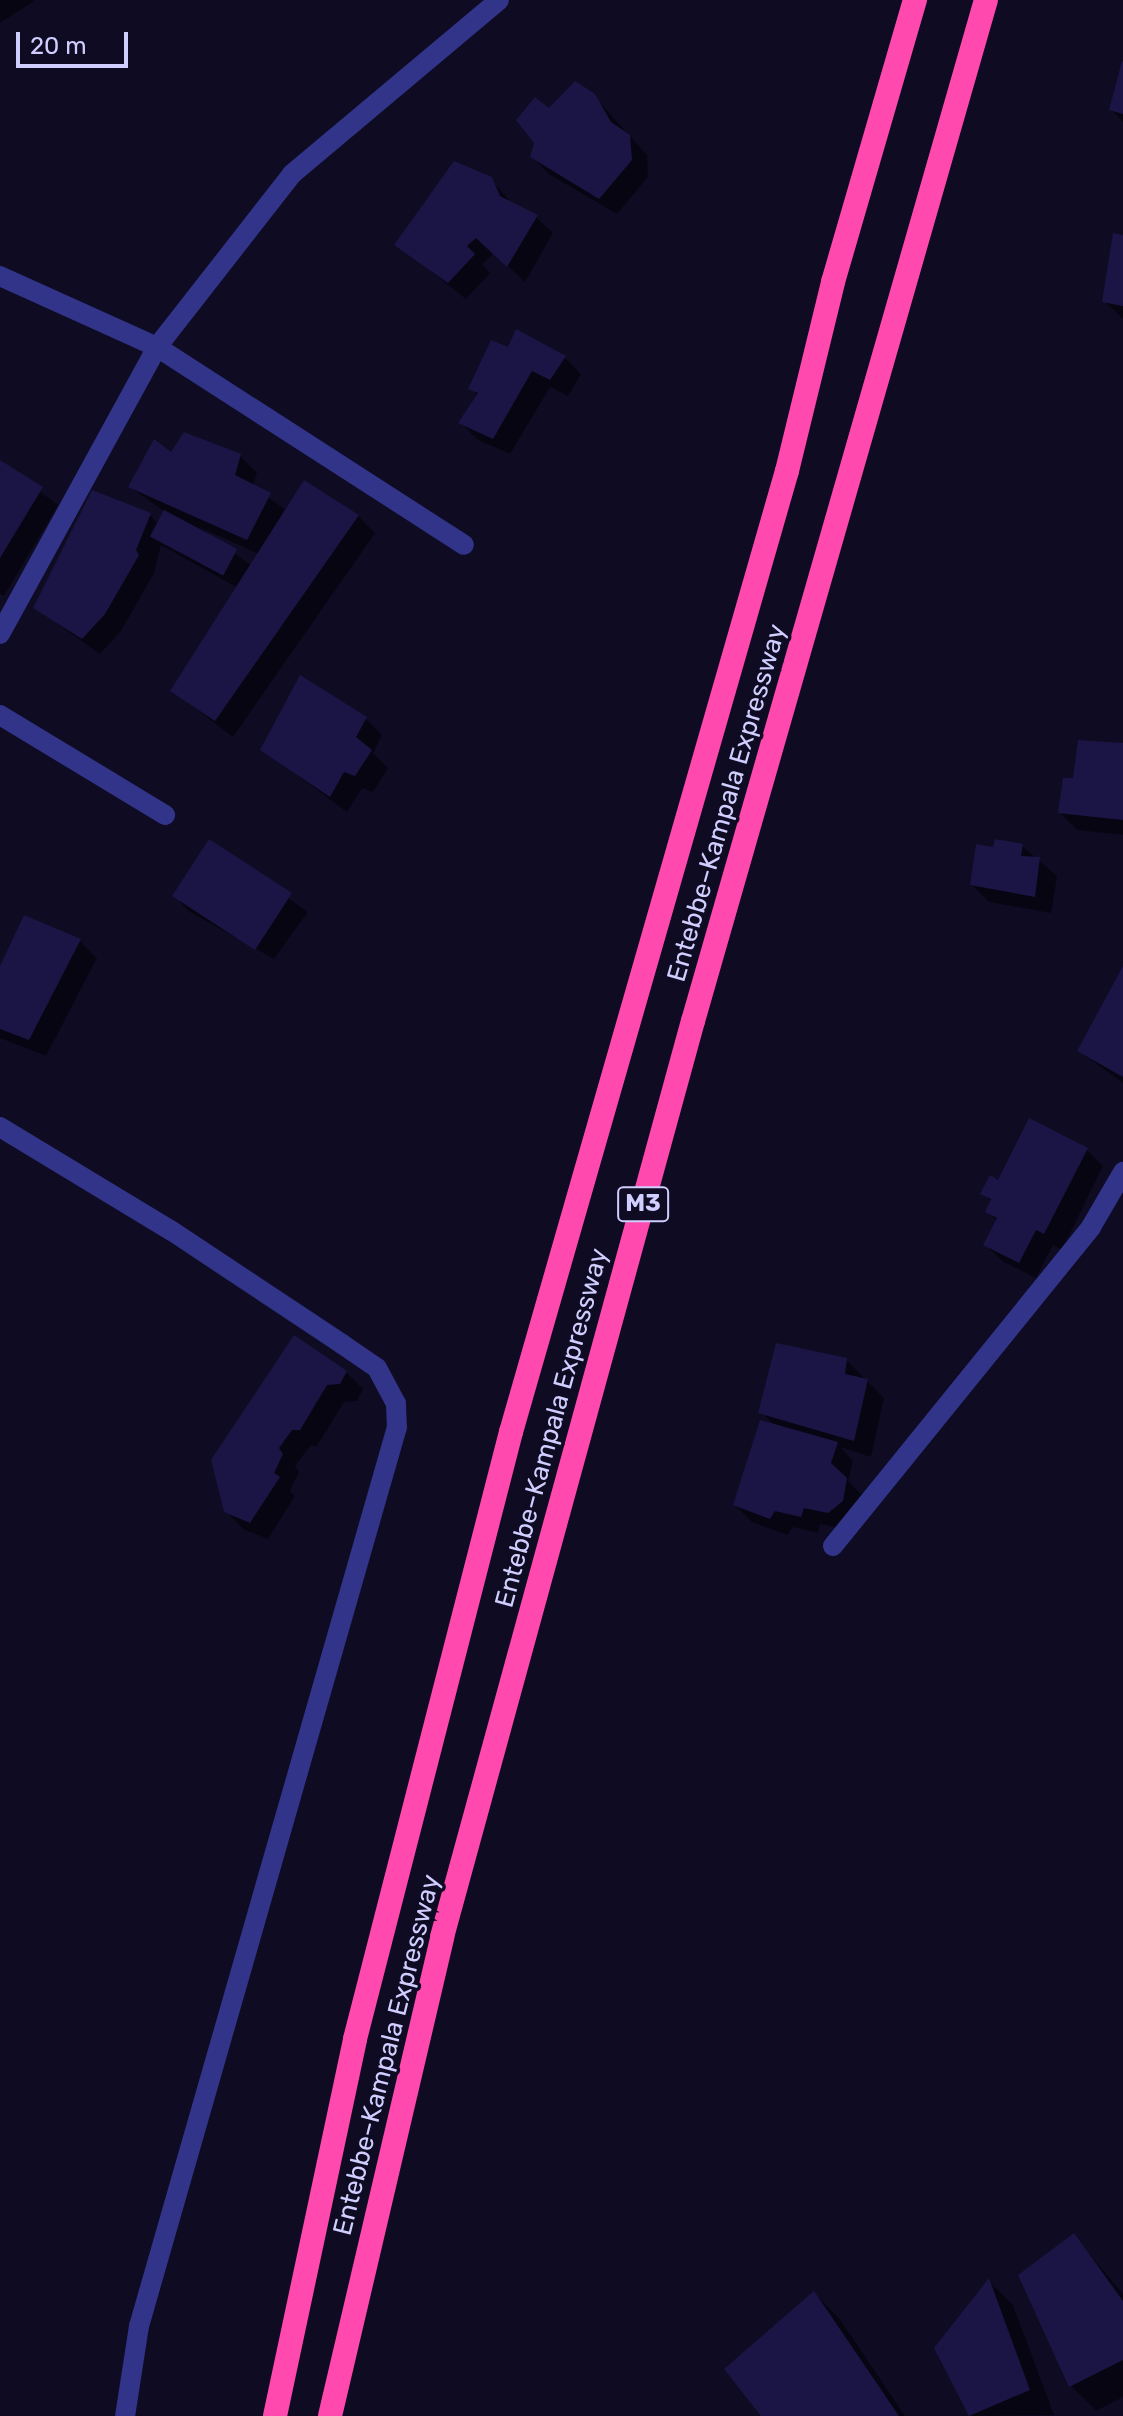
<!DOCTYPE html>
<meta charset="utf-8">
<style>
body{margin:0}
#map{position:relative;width:1123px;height:2416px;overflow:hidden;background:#0e0b23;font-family:Rubik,sans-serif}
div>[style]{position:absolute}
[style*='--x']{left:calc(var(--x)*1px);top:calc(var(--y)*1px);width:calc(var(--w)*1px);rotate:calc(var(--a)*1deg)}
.shadow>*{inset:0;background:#0007}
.building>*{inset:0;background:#1b1546;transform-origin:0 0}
.street>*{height:20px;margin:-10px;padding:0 10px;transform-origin:10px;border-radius:10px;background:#313488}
.highway>*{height:24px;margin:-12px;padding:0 12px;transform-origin:12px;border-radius:12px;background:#ff49ae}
span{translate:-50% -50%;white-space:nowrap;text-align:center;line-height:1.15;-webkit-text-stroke:7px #0e0b23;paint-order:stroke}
.shield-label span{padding:2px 6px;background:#0e0b23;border:2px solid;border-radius:6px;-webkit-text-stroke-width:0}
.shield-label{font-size:24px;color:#d0ceff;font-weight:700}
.street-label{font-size:26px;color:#d0ceff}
.scale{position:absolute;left:16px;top:32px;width:112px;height:36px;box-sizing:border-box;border:4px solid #d0ceff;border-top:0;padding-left:10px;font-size:24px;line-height:28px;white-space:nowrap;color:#d0ceff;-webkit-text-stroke:6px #0e0b23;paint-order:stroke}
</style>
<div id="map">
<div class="shadow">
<i style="clip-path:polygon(0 0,33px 0,34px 1px,0 23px)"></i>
<i style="clip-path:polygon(1123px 66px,1123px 122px,1111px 109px)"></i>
<i style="clip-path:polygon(593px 95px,647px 155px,648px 177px,617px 214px,549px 174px,532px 157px)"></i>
<i style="clip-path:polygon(491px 179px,512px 204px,536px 217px,553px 233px,525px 282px,494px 253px,482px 264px,490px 273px,466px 299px,397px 244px)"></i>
<i style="clip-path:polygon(1123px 237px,1123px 319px,1104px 301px)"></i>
<i style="clip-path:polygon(509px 350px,564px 357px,581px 374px,568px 396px,550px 387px,510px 454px,478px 440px,461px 423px,478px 396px,471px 388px)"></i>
<i style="clip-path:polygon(evenodd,171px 455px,240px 456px,257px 473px,253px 486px,287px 511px,358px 516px,375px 533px,233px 737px,173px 691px,238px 588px,161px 545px,154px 573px,121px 631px,100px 654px,35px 608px,150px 515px,158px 524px,165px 512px,130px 487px,171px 455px,199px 527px,259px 554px,252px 566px,199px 527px)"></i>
<i style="clip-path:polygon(0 462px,58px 505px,4px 596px,0 594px)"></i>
<i style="clip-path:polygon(365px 718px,382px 735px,373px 753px,388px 768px,373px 792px,362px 788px,347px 812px,263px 750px)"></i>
<i style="clip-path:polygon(1123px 745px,1123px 835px,1077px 830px,1060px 813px,1075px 780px)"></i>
<i style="clip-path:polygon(209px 842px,308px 912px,274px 959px,190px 912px,173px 895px)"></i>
<i style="clip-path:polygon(1022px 846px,1057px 876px,1051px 913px,989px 902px,972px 885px,994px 850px)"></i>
<i style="clip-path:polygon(80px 941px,97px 958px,46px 1056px,0 1038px,0 971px)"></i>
<i style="clip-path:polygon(1123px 970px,1123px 1083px,1079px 1051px)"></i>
<i style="clip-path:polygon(1086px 1149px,1103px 1166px,1062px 1250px,1053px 1245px,1036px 1278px,1002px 1261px,985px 1244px,997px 1221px,987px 1211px,992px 1202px,983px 1194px)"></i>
<i style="clip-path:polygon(846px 1360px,884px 1398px,871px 1457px,840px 1447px,853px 1461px,848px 1481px,863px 1496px,845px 1529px,820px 1524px,818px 1533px,793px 1527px,787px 1535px,752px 1522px,735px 1505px,775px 1426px,761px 1412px)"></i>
<i style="clip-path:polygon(346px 1372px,363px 1389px,357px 1401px,344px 1402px,317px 1446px,310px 1446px,295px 1466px,299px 1472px,290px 1491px,295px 1496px,268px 1539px,243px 1529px,226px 1511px,214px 1461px)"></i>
<i style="clip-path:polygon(1074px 2236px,1123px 2294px,1123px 2397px,1096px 2411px,1071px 2386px,1020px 2276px)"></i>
<i style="clip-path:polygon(989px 2281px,1013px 2305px,1054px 2415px,972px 2416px,936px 2348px)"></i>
<i style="clip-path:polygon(814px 2293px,839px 2318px,905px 2416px,764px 2416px)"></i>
</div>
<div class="building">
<i style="clip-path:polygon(1122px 61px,1123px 62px,1123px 114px,1109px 110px)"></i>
<i style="clip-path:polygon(575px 81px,595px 94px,611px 122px,630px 135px,632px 160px,599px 199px,530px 157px,534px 143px,516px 120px,535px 97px,549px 108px)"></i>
<i style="clip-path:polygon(454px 161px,492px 177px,500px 196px,538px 215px,507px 267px,476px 238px,467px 246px,475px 254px,448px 283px,394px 245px)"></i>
<i style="clip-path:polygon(1113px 233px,1123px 235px,1123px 306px,1102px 302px)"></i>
<i style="clip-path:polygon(516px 329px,566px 356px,550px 380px,532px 371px,493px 439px,458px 423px,478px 393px,468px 389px,491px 340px,508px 347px)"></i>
<i style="clip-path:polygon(184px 432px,241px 454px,235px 475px,271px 493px,247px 540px,128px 487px,154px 439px,171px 452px)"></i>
<i style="clip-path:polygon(0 460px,43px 487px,0 558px)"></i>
<i style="clip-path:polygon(304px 480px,359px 515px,215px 721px,170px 691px)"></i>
<i style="clip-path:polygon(92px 490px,151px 513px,136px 550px,139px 555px,105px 614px,82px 639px,33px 608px)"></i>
<i style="left:164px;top:510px;width:83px;height:30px;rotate:28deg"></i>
<i style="clip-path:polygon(300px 675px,367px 717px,356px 737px,372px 750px,355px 776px,344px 772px,330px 797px,260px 750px)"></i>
<i style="clip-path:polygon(1078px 740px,1123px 743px,1123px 820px,1058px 813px,1063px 778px,1073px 778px)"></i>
<i style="left:209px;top:839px;width:99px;height:68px;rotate:33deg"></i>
<i style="clip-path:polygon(995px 839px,1023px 844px,1021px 856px,1040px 857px,1035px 897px,970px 885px,976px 844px,993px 847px)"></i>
<i style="clip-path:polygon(24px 915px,81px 939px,29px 1040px,0 1029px,0 966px)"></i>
<i style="clip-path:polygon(1123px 966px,1123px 1077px,1077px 1051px)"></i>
<i style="clip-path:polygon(1029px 1118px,1088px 1148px,1044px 1234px,1036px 1230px,1019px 1263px,983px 1245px,997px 1218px,985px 1212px,991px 1199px,980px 1194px,990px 1175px,998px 1180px)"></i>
<i style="clip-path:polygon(294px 1335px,347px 1371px,340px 1384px,327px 1385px,300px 1430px,292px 1430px,279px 1448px,283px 1454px,274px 1473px,280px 1477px,250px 1523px,224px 1512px,211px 1460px)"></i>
<i style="clip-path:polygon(776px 1343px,847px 1358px,845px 1374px,868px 1379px,854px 1441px,758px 1413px)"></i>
<i style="clip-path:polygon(760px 1420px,838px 1442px,831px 1463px,847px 1478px,843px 1501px,828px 1513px,804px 1508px,801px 1517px,775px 1511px,770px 1519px,733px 1505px)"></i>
<i style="clip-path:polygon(1074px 2233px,1123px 2301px,1123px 2360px,1069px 2387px,1018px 2275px)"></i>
<i style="clip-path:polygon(989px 2278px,1030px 2390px,969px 2416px,934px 2348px)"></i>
<i style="clip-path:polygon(814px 2291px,899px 2416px,761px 2416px,724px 2369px)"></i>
</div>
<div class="street">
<i style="--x:0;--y:276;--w:172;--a:24.3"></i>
<i style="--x:157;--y:347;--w:365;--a:32.8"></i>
<i style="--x:0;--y:634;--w:327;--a:-61.3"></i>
<i style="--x:157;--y:347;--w:219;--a:-52"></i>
<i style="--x:292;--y:174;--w:270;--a:-40"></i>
<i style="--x:0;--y:715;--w:193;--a:31.2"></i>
<i style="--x:0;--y:1127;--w:201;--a:31.2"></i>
<i style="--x:172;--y:1231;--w:204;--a:33.6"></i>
<i style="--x:342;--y:1344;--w:42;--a:34.4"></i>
<i style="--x:377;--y:1368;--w:40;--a:62"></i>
<i style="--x:396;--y:1403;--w:24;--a:88"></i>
<i style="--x:397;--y:1427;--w:935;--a:106.01"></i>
<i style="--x:139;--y:2326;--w:91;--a:98.8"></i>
<i style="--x:833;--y:1546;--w:410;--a:-51"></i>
<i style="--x:1091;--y:1227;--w:64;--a:-59.8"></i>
</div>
<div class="highway">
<i style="--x:275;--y:2416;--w:385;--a:-78"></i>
<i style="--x:355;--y:2039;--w:627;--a:-75.59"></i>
<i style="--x:511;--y:1432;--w:1000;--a:-73.98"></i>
<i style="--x:787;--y:471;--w:195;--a:-76.3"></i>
<i style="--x:833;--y:282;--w:294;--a:-73.8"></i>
<i style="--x:330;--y:2416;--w:492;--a:-76.8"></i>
<i style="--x:442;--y:1937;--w:950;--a:-74.68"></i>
<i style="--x:693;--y:1021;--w:1062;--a:-73.99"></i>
</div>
<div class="shield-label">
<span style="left:643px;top:1204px">M3</span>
</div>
<div class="street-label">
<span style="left:727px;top:803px;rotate:-74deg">Entebbe–Kampala Expressway</span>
<span style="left:552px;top:1428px;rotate:-75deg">Entebbe–Kampala Expressway</span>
<span style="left:387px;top:2055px;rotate:-76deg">Entebbe–Kampala Expressway</span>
</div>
<div class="scale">20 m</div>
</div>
